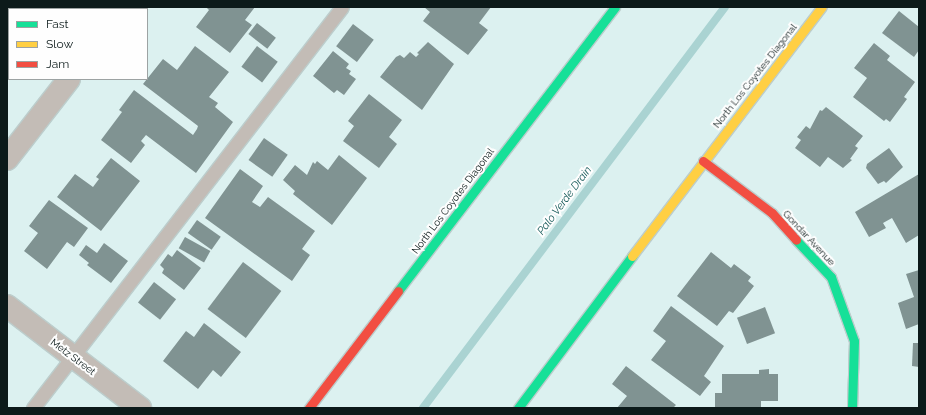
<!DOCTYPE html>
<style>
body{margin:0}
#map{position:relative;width:926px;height:415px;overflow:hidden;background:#dcf1f0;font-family:Raleway,sans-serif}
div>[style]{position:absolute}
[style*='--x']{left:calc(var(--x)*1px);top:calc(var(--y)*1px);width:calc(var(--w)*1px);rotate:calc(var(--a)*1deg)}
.stream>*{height:8px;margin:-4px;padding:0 4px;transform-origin:4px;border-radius:4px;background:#aad3d2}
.building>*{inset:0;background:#809392;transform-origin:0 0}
.roads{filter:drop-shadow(1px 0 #bccdcc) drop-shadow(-1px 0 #bccdcc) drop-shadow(0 1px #bccdcc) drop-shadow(0 -1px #bccdcc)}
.lane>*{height:13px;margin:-6.5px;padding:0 6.5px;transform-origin:6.5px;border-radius:6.5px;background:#c3bcb6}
.street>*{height:22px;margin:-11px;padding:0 11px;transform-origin:11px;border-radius:11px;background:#c3bcb6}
.fast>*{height:9px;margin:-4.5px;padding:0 4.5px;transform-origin:4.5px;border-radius:4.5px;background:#16e098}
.slow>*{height:9px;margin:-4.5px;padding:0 4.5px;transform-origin:4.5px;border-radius:4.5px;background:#ffcf43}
.jam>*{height:9px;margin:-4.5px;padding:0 4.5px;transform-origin:4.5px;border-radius:4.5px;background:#f24e42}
span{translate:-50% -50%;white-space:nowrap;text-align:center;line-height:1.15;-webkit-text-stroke:4px #fefefe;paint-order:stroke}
.street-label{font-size:10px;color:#0c1a1a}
.water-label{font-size:11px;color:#145958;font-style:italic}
.frame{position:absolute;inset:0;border:8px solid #0c1a1a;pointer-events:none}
.legend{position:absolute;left:8px;top:8px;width:140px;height:72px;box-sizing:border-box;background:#fefefe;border:1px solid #9da3a3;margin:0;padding:5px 7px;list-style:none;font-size:12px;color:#0c1a1a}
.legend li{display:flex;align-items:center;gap:8px;height:20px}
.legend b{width:20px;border:1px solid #9da3a3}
</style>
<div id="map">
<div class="stream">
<i style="--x:423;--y:408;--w:502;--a:-53.02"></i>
</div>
<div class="building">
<i style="clip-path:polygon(7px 7px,51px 9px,9px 9px,9px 51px)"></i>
<i style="clip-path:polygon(206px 7px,255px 7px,245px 20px,252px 25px,230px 53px,196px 27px,209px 10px)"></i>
<i style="clip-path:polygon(424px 7px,491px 7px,479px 23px,488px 30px,468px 55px,423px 21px,430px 12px)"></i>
<i style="clip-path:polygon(899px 11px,919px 27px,919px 50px,914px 57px,882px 33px)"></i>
<i style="left:257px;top:23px;width:24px;height:14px;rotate:38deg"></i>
<i style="left:353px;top:24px;width:26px;height:28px;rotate:37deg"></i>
<i style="clip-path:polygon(428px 42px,454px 64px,422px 110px,380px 77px,396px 57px,400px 55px,404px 58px,410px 52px,416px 57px,419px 54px,417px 53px)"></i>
<i style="clip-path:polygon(874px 43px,890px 56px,887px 60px,915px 82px,904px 97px,907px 99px,890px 122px,886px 119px,884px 121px,853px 97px,867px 78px,854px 68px)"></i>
<i style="clip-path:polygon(195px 46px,229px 72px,209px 97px,218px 103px,215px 107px,233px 122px,196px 173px,146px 135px,141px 141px,145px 145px,131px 163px,101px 140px,122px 112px,119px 110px,134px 90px,193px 135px,197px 129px,198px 126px,143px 84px,163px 59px,177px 70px)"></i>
<i style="left:257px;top:46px;width:26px;height:26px;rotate:37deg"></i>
<i style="clip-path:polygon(333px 51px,349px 64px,346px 68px,351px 71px,349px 74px,356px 79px,344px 95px,337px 90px,334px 93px,313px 76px)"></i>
<i style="clip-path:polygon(7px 63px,9px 65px,7px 77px)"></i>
<i style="clip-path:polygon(369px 94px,402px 120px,389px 137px,397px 144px,379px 168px,343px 141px,354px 126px,348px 121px)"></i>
<i style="clip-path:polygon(826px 107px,863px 136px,855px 146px,858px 148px,850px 159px,852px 160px,843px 168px,828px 157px,820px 167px,795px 148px,801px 140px,797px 137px,806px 126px,810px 129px,820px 110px,822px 111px)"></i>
<i style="left:264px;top:138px;width:29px;height:27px;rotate:35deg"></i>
<i style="clip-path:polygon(889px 148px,903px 167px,886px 183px,884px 181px,878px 184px,866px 168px,867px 164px)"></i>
<i style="clip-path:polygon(339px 155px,367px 178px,332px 225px,293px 194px,295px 191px,283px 180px,295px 165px,307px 175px,313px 162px,315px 164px,317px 161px,328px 170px)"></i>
<i style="clip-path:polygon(111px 158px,140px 181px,101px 231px,57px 197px,75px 174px,93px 187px,99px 179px,96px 177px)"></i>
<i style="clip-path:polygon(240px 169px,263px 186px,252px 202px,260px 207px,268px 197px,315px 231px,302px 249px,310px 255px,292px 281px,205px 218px)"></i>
<i style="clip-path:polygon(919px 174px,919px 235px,906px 243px,892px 218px,883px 223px,886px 228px,869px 237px,855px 212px)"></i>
<i style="clip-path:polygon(49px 200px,88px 228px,74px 247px,67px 242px,47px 269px,24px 251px,38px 233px,29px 226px)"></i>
<i style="left:197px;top:220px;width:29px;height:16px;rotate:35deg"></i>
<i style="left:185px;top:237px;width:29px;height:13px;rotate:29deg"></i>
<i style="clip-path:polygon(104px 243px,128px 261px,111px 283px,87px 265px,89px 263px,79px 255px,86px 245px,97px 253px)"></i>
<i style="clip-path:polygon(177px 250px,201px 268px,184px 290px,162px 273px,164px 269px,160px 265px,168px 254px,172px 257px)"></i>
<i style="clip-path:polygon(711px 252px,731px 268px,734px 264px,751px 277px,748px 281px,754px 286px,733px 313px,729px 311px,717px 326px,677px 296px)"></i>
<i style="left:243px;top:262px;width:48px;height:59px;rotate:37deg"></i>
<i style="clip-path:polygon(919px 270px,919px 324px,906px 329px,898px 303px,914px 297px,906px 274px)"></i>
<i style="left:154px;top:282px;width:28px;height:26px;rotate:38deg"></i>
<i style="clip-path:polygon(671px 306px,724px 346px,704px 376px,711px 382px,700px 396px,651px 360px,666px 341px,653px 331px)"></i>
<i style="left:765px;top:307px;width:28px;height:30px;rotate:69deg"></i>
<i style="clip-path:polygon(204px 323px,241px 352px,221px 377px,213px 370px,198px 389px,163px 361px,186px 331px,194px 337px)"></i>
<i style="clip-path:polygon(913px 343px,919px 343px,919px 367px,912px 366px)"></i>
<i style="clip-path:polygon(626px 366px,676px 405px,673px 408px,617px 408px,627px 396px,612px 384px)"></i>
<i style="clip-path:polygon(769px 369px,769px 374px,778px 374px,778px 401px,761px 401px,761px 408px,715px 408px,715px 393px,722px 393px,722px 374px,759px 374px,759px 370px)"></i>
</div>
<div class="roads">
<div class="lane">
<i style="--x:33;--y:408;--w:506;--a:-52.38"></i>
</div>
<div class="street">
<i style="--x:122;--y:9;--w:3;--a:-45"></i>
<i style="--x:7;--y:159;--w:101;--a:-52.2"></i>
<i style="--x:7;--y:306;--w:168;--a:37.5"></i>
</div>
<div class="fast">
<i style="--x:796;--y:240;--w:51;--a:46.6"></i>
<i style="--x:831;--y:277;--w:68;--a:70.2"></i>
<i style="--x:854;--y:341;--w:67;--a:91.7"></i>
<i style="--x:398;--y:291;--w:357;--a:-52.6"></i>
<i style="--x:518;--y:408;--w:190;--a:-53.1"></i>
</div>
<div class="slow">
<i style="--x:632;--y:256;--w:313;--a:-52.7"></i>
</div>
<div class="jam">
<i style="--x:703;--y:161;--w:86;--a:37"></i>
<i style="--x:772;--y:213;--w:36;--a:48"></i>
<i style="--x:309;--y:408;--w:147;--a:-52.7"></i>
</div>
</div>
<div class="street-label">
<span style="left:755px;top:76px;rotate:-52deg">North Los Coyotes Diagonal</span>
<span style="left:453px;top:201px;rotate:-53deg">North Los Coyotes Diagonal</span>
<span style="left:809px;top:238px;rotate:47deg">Gondar Avenue</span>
<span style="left:73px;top:357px;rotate:37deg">Metz Street</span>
</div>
<div class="water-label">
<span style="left:565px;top:201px;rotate:-53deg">Palo Verde Drain</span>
</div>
<div class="frame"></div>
<ul class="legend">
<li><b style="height:5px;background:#16e098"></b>Fast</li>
<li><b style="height:5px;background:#ffcf43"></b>Slow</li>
<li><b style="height:5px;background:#f24e42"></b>Jam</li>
</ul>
</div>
